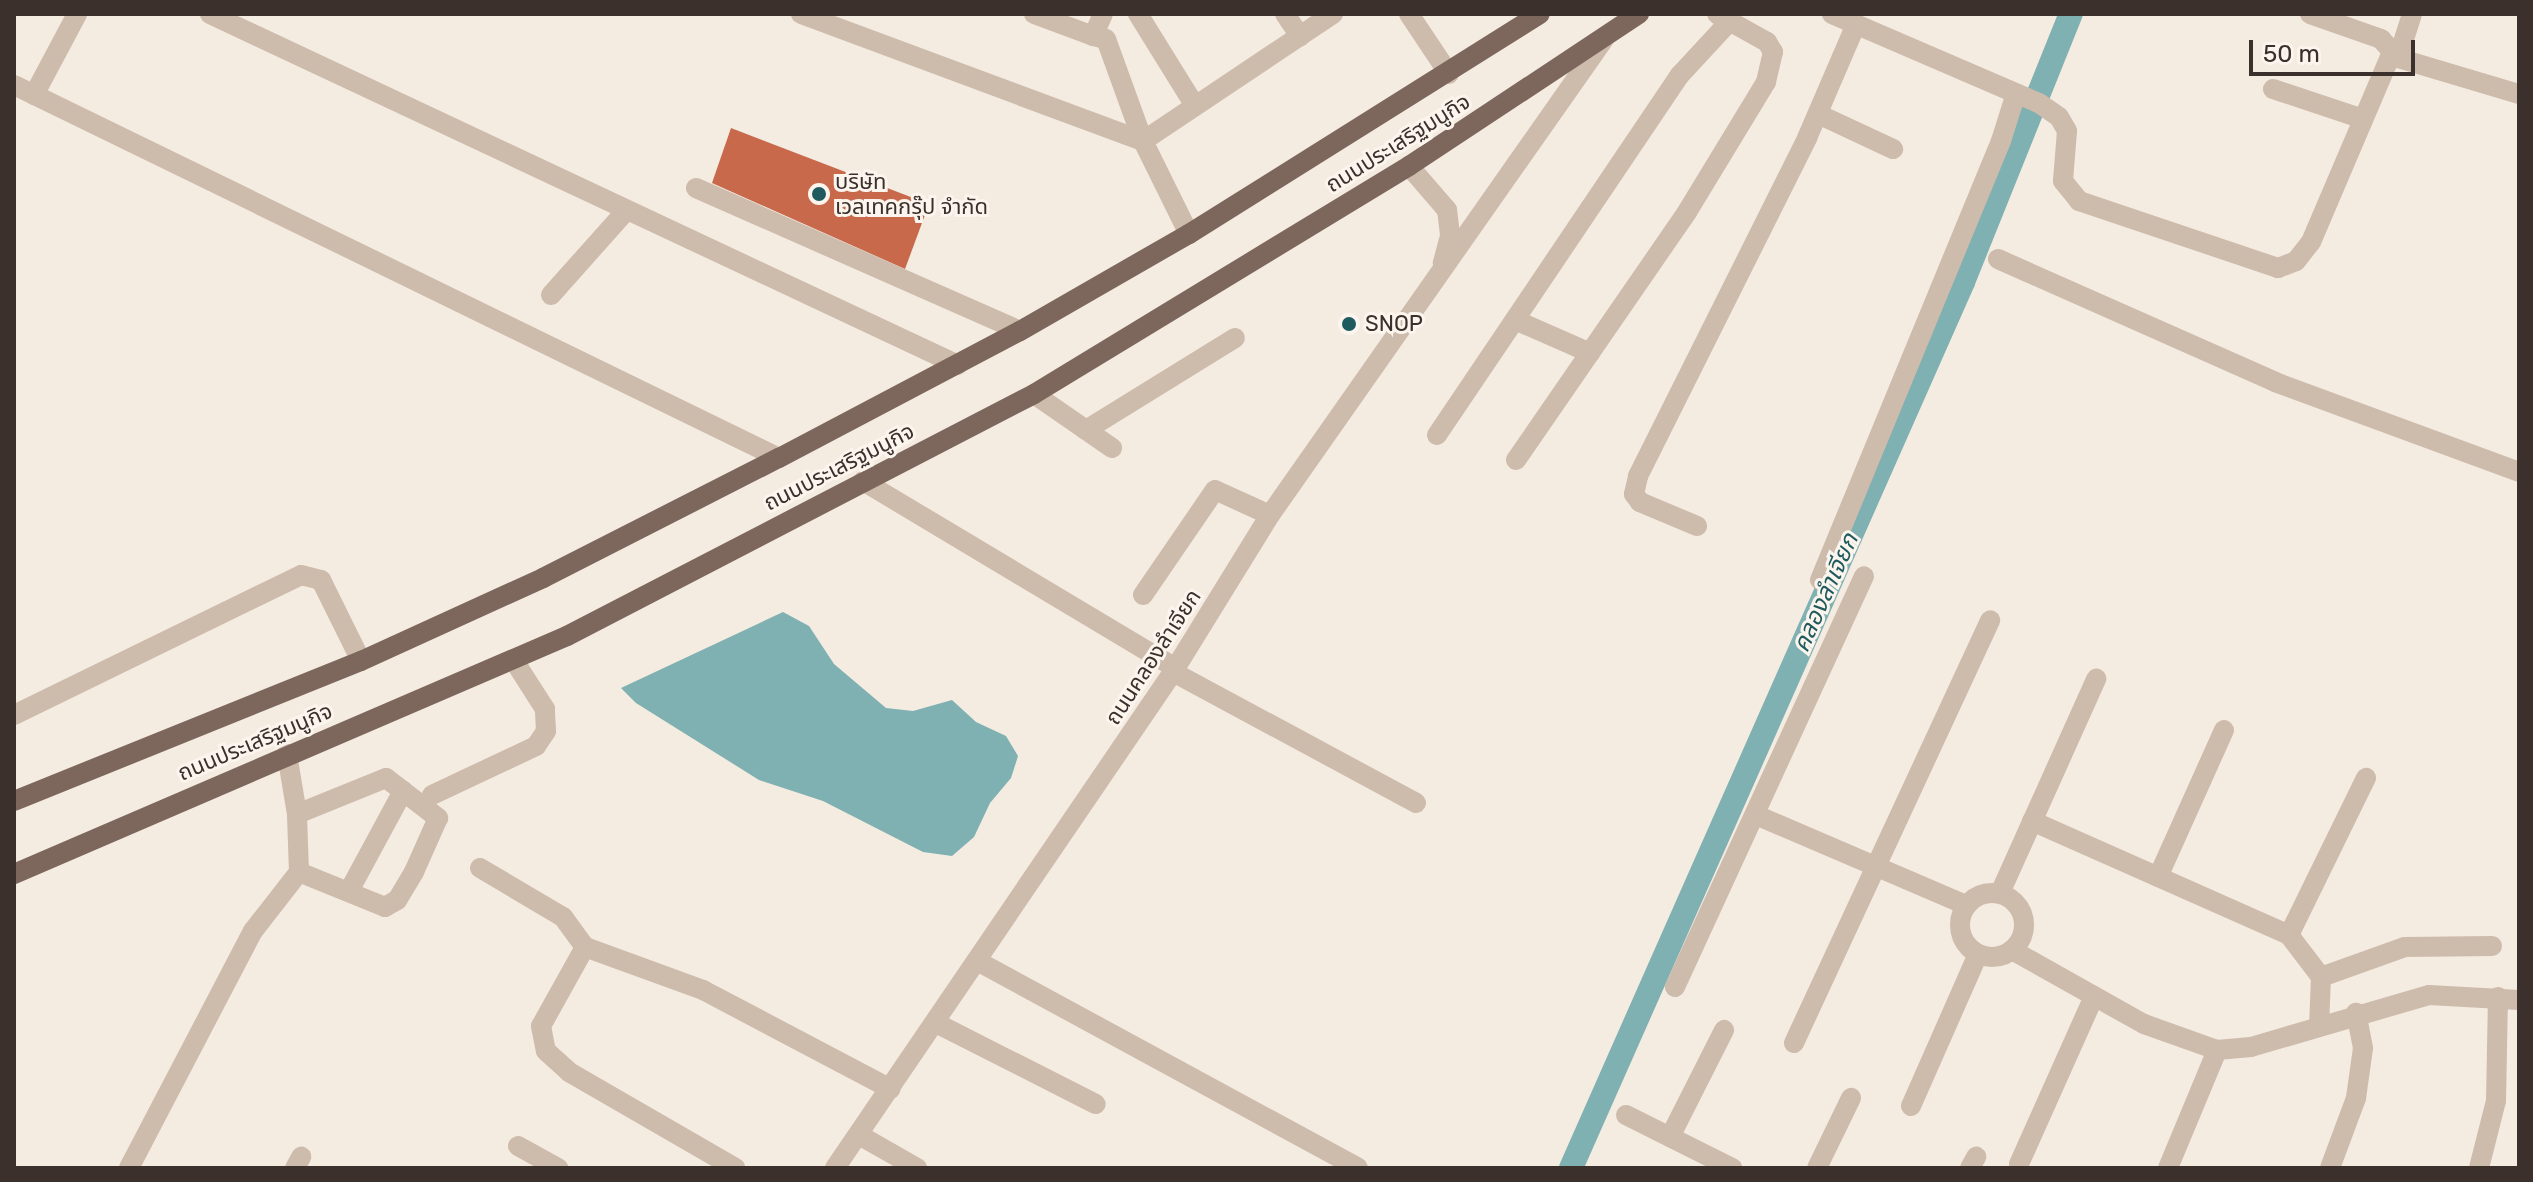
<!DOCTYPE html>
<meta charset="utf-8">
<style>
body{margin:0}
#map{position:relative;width:2533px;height:1182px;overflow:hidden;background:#f4ebe1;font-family:Rubik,"Noto Sans Thai",sans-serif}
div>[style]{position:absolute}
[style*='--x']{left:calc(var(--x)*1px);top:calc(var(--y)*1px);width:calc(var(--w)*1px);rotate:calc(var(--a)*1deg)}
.water>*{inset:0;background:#7fb0b2}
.canal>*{height:24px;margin:-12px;padding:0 12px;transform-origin:12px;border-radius:12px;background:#7fb0b2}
.building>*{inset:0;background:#c8694b}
.minor>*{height:20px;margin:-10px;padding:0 10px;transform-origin:10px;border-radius:10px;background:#cdbbac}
.minor>.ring{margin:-10px;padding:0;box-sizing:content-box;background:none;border:20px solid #cdbbac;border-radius:50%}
.major>*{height:20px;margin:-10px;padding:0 10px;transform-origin:10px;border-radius:10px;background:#7d675c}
.dots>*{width:22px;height:22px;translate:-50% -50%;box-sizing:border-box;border:4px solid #fbf5ee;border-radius:50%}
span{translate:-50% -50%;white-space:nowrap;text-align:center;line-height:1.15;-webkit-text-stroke:6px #fbf5ee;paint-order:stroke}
.street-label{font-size:22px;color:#3b302b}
.poi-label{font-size:22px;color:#3b302b}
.left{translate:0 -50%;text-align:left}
.water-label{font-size:24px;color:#1f5a5e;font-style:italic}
.frame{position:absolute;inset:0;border:16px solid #3b302b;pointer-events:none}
.scale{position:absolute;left:2249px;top:40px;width:166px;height:36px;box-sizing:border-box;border:4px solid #3b302b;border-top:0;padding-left:10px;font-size:24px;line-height:28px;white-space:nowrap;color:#3b302b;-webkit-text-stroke:6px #fbf5ee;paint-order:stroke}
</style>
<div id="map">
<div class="water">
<i style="clip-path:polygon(783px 612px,809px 626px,834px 664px,886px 708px,913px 711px,952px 700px,976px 722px,1006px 736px,1018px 756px,1011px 778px,990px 803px,974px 837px,952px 856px,923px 852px,823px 801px,759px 780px,636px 703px,621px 688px)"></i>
</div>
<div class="canal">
<i style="--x:1571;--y:1168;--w:969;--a:-66.13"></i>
<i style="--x:1963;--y:282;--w:289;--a:-68.1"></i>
</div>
<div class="building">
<i style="clip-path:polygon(731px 128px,929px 204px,905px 269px,712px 183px)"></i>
</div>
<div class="minor">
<i style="--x:210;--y:14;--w:826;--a:25.14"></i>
<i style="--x:801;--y:14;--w:365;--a:20.4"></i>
<i style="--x:1143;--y:141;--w:229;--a:-33.8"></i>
<i style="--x:1034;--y:14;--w:63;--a:20.4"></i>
<i style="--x:1103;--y:14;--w:24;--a:114"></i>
<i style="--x:1093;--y:36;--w:13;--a:13"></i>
<i style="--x:1106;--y:39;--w:109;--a:70.1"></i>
<i style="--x:1143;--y:141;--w:104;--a:63.7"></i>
<i style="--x:1138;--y:14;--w:108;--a:58.2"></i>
<i style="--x:1285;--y:14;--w:27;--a:56"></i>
<i style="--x:1409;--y:14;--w:72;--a:56.3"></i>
<i style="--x:1832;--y:14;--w:225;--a:23.3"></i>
<i style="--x:2039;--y:103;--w:24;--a:35"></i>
<i style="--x:2059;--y:117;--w:16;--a:60"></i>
<i style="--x:2067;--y:131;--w:50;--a:94.6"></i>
<i style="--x:2063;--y:181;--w:26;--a:51"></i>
<i style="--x:2079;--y:201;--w:210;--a:18.6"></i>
<i style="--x:2278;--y:268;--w:19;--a:-21"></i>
<i style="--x:2296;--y:261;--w:24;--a:-52"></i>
<i style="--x:2311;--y:242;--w:204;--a:-66.9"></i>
<i style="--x:2310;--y:14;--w:75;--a:19.4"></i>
<i style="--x:2381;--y:39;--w:25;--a:48"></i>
<i style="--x:2398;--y:58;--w:126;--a:16.6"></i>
<i style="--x:2398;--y:58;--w:46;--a:-72.3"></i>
<i style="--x:14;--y:85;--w:851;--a:25.99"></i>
<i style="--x:2273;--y:89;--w:95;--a:18.4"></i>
<i style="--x:34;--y:95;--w:92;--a:-62"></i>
<i style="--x:1818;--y:114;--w:83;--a:25"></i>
<i style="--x:1409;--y:166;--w:58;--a:49.2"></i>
<i style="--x:1447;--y:210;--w:26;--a:83"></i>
<i style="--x:1450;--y:236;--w:28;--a:105"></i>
<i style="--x:696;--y:188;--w:354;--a:23.8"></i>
<i style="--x:1998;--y:259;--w:303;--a:23.9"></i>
<i style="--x:2275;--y:382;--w:260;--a:20.2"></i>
<i style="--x:551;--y:295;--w:111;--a:-48.3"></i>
<i style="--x:1515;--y:320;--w:82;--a:23.7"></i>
<i style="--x:1034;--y:394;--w:95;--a:34.7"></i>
<i style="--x:1086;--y:430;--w:175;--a:-31.7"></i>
<i style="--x:1437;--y:435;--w:433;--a:-56"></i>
<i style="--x:1679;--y:76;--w:75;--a:-47.2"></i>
<i style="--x:1516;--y:460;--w:301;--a:-55.4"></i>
<i style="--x:1687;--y:212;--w:152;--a:-58.7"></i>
<i style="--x:1766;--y:82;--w:31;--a:-77"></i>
<i style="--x:1773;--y:52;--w:12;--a:-121"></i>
<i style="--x:1767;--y:42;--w:57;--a:-150.8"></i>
<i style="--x:863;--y:481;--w:365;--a:30.9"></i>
<i style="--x:1697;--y:526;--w:62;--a:-157.2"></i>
<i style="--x:1640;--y:502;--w:10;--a:-127"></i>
<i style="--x:1634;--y:494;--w:18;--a:-77"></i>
<i style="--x:1638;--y:476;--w:378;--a:-63.4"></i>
<i style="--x:1807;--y:138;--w:124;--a:-66.7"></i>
<i style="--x:1820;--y:580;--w:475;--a:-67.6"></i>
<i style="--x:2001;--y:141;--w:50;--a:-72.6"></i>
<i style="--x:1143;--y:595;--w:127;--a:-55.6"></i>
<i style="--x:1215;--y:490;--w:60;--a:24.4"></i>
<i style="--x:1173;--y:672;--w:276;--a:28.3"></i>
<i style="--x:14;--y:715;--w:319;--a:-26"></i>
<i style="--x:301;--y:575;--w:21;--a:14"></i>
<i style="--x:321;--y:580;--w:90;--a:63.7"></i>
<i style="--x:432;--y:795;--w:115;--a:-25.2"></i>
<i style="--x:536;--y:746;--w:18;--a:-56"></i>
<i style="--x:546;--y:731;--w:22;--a:-93"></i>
<i style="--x:545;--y:709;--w:59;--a:-122.6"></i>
<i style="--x:297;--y:814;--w:96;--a:-22"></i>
<i style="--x:386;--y:778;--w:66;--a:37.6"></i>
<i style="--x:438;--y:818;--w:59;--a:114"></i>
<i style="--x:414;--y:872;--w:33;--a:121"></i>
<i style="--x:397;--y:900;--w:14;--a:150"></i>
<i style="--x:385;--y:907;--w:93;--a:-157.9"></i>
<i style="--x:1756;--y:815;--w:228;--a:23.2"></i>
<i style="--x:2032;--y:821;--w:281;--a:23.9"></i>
<i style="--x:2289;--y:935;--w:53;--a:52.7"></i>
<i style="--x:2321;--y:977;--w:49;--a:92.3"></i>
<i style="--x:480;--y:868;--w:96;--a:30.6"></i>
<i style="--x:563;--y:917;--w:37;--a:54"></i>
<i style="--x:585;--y:947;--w:126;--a:20"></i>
<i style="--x:703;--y:990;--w:212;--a:27.8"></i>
<i style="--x:2158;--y:877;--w:161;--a:-65.8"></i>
<i style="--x:349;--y:891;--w:114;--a:-61.6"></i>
<i class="ring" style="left:1960px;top:893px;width:44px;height:44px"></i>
<i style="--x:2000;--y:893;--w:235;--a:-65.8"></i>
<i style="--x:2289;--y:935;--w:175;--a:-63.9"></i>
<i style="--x:585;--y:947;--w:90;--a:119.1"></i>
<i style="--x:541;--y:1026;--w:25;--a:79"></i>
<i style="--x:546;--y:1051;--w:31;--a:42"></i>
<i style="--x:569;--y:1072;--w:192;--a:30"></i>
<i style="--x:2012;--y:950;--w:151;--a:29.3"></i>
<i style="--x:2144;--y:1024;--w:77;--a:19.6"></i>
<i style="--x:2217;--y:1050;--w:34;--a:-5"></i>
<i style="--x:2251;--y:1047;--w:185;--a:-16.3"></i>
<i style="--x:2429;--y:995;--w:90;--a:3.2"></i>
<i style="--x:979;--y:962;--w:431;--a:28.5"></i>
<i style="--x:2321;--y:977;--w:89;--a:-19.7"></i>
<i style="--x:2405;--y:947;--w:87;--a:-0.7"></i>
<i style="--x:1675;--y:987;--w:452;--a:-65.3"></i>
<i style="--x:936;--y:1023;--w:179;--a:26.9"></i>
<i style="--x:1794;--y:1043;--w:466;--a:-65.1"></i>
<i style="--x:1911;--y:1106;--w:166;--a:-66.2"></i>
<i style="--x:1626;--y:1115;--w:119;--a:26.6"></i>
<i style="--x:859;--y:1135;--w:67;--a:29.6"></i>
<i style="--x:1670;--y:1137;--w:120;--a:-63.2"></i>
<i style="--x:518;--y:1146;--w:46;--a:28.8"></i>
<i style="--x:2019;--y:1164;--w:184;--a:-65.9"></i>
<i style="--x:129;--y:1168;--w:267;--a:-62.4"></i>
<i style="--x:253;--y:931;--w:75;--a:-52.1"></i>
<i style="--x:299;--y:872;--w:58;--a:-92"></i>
<i style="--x:297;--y:814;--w:61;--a:-99.5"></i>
<i style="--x:295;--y:1168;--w:13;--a:-61"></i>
<i style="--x:835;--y:1168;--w:600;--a:-55.73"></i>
<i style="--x:1173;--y:672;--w:185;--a:-58.3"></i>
<i style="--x:1270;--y:515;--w:581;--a:-54.94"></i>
<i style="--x:1817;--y:1168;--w:78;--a:-64.1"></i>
<i style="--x:1970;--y:1168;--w:13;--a:-61"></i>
<i style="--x:2168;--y:1168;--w:128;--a:-67.4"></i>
<i style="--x:2330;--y:1168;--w:75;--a:-69.6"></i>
<i style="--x:2356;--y:1098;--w:50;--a:-82"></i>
<i style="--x:2363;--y:1048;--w:36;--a:-101"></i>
<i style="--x:2479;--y:1168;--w:69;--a:-75.8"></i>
<i style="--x:2496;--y:1101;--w:104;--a:-88.9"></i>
</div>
<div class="major">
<i style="--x:14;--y:801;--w:374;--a:-22"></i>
<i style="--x:361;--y:661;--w:200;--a:-24.5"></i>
<i style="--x:543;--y:578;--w:265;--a:-27"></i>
<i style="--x:779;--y:458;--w:272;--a:-27.8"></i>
<i style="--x:1020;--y:331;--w:195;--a:-29.9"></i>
<i style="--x:1189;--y:234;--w:414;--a:-32.1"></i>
<i style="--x:14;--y:874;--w:602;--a:-23.29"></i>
<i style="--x:567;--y:636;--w:526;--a:-27.39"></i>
<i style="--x:1034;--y:394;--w:439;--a:-31.3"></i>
<i style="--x:1409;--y:166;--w:276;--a:-33.5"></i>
</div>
<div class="dots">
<i style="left:819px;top:194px;background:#1f5a5e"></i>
<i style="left:1349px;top:324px;background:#1f5a5e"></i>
</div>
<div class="street-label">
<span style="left:1398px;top:143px;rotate:-32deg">ถนนประเสริฐมนูกิจ</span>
<span style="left:839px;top:467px;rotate:-27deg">ถนนประเสริฐมนูกิจ</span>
<span style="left:1153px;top:657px;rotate:-57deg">ถนนคลองลำเจียก</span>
<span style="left:255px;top:742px;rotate:-23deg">ถนนประเสริฐมนูกิจ</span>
</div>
<div class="poi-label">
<span class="left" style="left:835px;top:194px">บริษัท<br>เวลเทคกรุ๊ป จำกัด</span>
<span class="left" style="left:1365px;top:324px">SNOP</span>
</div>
<div class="water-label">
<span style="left:1826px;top:593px;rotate:-66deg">คลองลำเจียก</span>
</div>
<div class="frame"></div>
<div class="scale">50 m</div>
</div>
